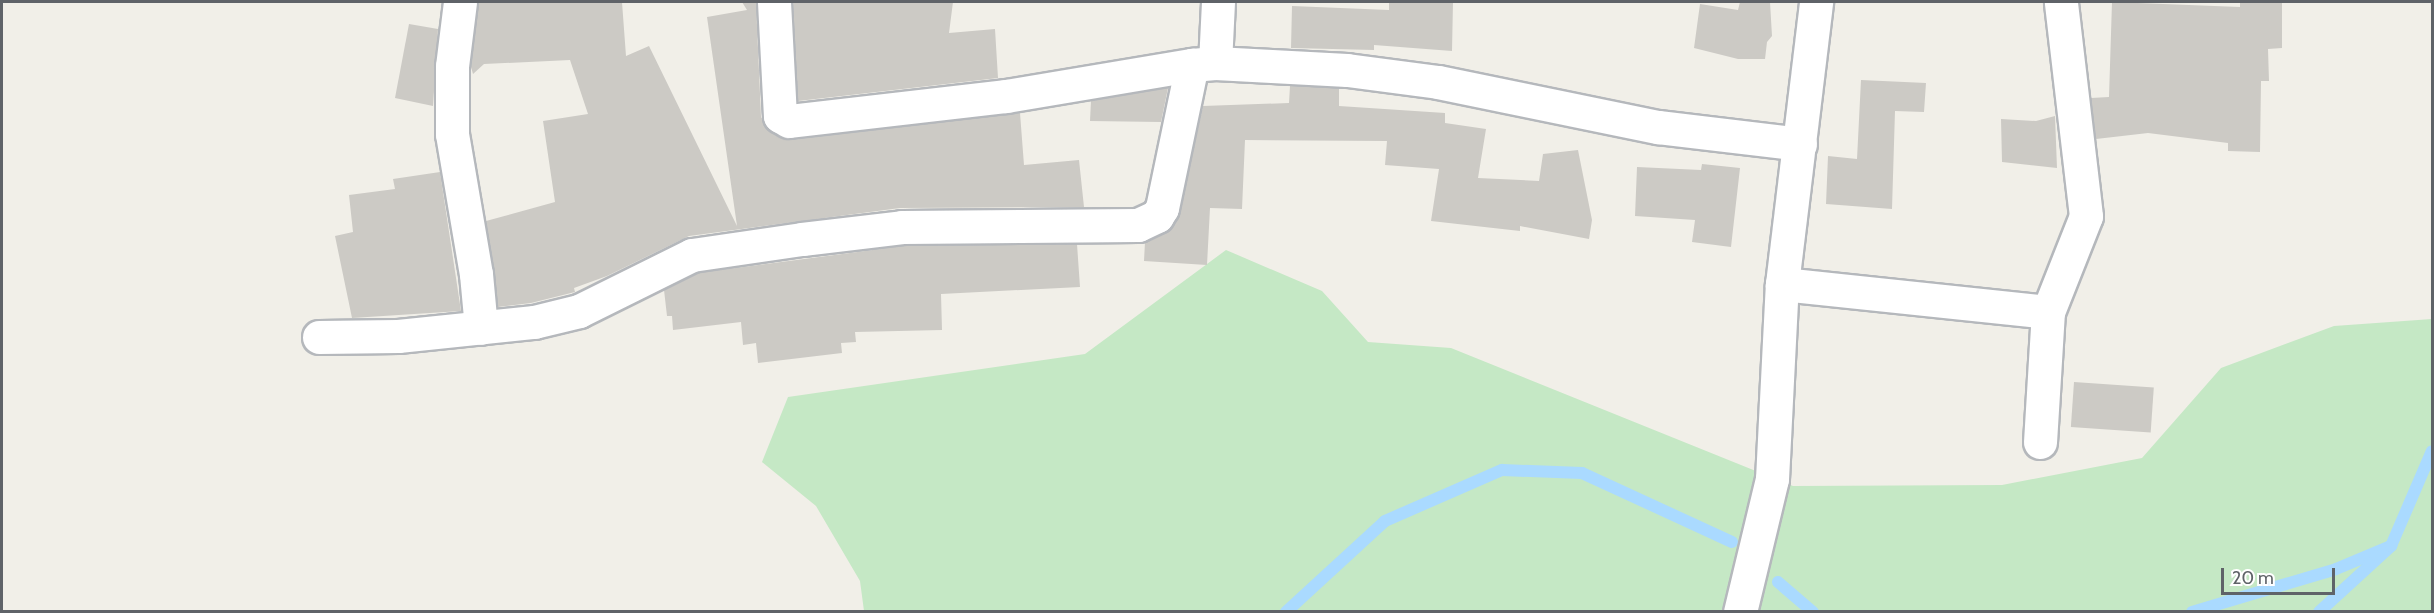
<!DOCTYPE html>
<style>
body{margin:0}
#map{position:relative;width:2434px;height:613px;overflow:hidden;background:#f1efe8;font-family:Cabin,sans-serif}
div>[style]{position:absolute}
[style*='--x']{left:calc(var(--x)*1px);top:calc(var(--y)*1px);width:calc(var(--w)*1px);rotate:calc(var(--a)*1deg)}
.green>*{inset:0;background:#c5e8c5}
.stream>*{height:12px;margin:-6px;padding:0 6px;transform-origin:6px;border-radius:6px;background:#aadaff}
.building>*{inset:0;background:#cccac5;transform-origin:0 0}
.roads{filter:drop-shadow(2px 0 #b5b8bc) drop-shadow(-2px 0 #b5b8bc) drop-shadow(0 2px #b5b8bc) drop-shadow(0 -2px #b5b8bc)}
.minor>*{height:33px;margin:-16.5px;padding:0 16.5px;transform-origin:16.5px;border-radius:16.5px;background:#fff}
span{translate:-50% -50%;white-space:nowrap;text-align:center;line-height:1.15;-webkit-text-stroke:4.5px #fff;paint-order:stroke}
.frame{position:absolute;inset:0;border:3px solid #5f6368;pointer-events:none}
.scale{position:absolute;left:2221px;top:568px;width:114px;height:27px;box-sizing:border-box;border:3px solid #5f6368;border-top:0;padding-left:8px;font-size:18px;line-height:21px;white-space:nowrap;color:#5f6368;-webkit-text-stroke:4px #fff;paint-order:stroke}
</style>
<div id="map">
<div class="green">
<i style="clip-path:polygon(1226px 250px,1322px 291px,1368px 342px,1451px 348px,1793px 486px,2002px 485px,2142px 458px,2221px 368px,2334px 326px,2432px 319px,2432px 611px,864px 611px,860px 581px,816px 506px,762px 462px,788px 397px,1085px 354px)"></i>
</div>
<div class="stream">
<i style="--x:1778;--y:582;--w:46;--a:40.6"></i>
<i style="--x:1286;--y:612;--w:134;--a:-42.6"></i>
<i style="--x:1385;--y:521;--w:128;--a:-23.6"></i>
<i style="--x:1502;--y:470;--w:80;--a:2.1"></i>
<i style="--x:1582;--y:473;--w:165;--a:24.7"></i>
<i style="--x:2192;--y:612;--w:150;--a:-16.6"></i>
<i style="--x:2336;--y:569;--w:60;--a:-22.7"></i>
<i style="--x:2319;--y:612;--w:98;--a:-42.5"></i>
<i style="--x:2391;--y:546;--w:103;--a:-66.7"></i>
</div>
<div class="building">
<i style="clip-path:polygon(478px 2px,622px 2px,626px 56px,649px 46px,737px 226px,707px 17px,747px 10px,742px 2px,756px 2px,761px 117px,771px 132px,791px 140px,1020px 113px,1024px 165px,1079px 160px,1084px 207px,900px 208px,689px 236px,607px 276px,574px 288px,575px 292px,531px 303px,498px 307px,486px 221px,555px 202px,543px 121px,588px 114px,570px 60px,484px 64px,473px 74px,471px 67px)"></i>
<i style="clip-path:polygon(793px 2px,953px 2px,949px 33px,995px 29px,998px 78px,798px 101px)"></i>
<i style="clip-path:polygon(1389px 2px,1453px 2px,1452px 51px,1374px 45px,1374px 50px,1291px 48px,1292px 6px,1389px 10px)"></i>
<i style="clip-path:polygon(1740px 2px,1770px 2px,1772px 36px,1767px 42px,1765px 59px,1738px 59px,1694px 48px,1700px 4px,1738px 10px)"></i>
<i style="clip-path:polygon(2112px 2px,2240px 7px,2240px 2px,2282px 2px,2282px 48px,2268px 49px,2269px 81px,2261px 81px,2260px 152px,2228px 151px,2228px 143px,2148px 133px,2096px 139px,2091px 98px,2109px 97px)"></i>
<i style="clip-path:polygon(409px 24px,438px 29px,433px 106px,395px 98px)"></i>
<i style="clip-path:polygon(1861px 80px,1926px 83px,1924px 112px,1895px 111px,1892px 209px,1826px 204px,1828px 156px,1857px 159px)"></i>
<i style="clip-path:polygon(1290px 86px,1339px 88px,1339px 106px,1445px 113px,1445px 123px,1486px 129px,1478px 178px,1539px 181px,1543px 154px,1578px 150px,1592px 220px,1589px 239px,1520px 226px,1520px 231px,1431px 221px,1439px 169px,1385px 165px,1387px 141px,1245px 140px,1242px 209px,1210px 208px,1207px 265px,1144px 261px,1145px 242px,1172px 228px,1180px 212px,1203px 106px,1289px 103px)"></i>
<i style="clip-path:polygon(1168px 88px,1161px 122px,1090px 121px,1091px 101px)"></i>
<i style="clip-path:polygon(2055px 116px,2057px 168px,2002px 162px,2001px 119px,2036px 121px)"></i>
<i style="clip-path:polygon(1702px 164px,1740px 168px,1731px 247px,1692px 242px,1695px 220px,1635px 216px,1637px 167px,1701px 170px)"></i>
<i style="clip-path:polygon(440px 172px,461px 311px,352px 318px,335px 236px,353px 232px,349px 195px,395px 189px,393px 179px)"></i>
<i style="clip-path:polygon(1077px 244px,1080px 287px,941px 294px,942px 330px,855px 332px,856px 342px,841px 343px,842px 353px,758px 363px,756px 343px,743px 345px,741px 322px,673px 330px,672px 316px,667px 316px,664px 290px,698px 273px,903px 246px)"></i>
<i style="left:2074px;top:382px;width:80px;height:45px;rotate:4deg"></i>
</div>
<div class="roads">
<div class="minor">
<i style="--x:460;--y:2;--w:64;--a:97.1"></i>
<i style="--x:452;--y:66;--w:68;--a:90"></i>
<i style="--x:452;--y:134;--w:142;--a:80.3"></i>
<i style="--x:476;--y:274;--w:54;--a:84.7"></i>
<i style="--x:774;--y:2;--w:114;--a:87"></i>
<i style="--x:780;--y:116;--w:10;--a:29"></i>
<i style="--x:789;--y:121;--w:218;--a:-6.6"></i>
<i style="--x:1006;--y:96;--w:189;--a:-9.5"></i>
<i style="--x:1218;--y:2;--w:61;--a:92.8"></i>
<i style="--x:1215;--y:63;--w:132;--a:3"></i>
<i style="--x:1347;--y:70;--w:92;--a:7.5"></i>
<i style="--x:1438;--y:82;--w:225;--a:11.6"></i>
<i style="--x:1658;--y:127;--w:143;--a:6.8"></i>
<i style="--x:1782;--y:284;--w:267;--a:6"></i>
<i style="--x:319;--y:337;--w:79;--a:-0.7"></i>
<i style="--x:398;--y:336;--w:137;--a:-5.9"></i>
<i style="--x:534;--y:322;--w:46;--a:-13.7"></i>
<i style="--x:579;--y:311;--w:126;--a:-26.4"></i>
<i style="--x:692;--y:255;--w:111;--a:-8.3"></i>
<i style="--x:802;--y:239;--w:101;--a:-6.8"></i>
<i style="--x:902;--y:227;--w:236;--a:-0.5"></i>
<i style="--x:1138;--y:225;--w:21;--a:-25"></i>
<i style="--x:1157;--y:216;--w:9;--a:-58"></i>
<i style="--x:1162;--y:208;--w:146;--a:-78.2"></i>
<i style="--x:1192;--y:65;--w:23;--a:-5"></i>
<i style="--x:2040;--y:442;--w:130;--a:-86.5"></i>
<i style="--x:2048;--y:312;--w:103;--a:-68.4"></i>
<i style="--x:2086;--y:216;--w:215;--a:-96.7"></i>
<i style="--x:1740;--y:612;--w:137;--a:-76.5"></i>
<i style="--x:1772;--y:479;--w:195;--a:-87.1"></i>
<i style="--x:1782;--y:284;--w:284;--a:-83.1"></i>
</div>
</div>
<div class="frame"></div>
<div class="scale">20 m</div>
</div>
